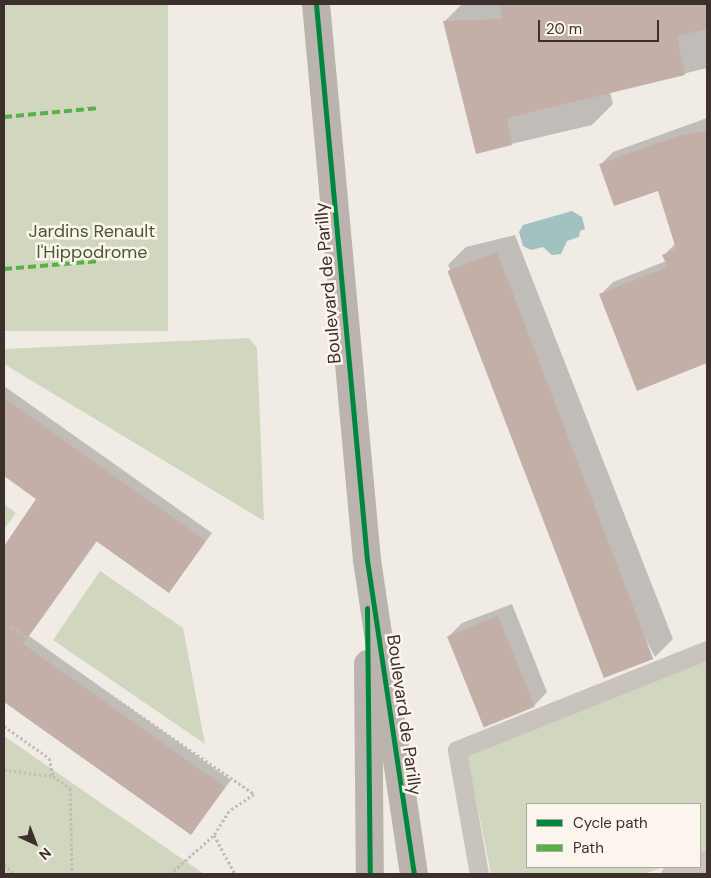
<!DOCTYPE html>
<style>
body{margin:0}
#map{position:relative;width:711px;height:878px;overflow:hidden;background:#f0ebe5;font-family:"DM Sans",sans-serif}
div>[style]{position:absolute}
[style*='--x']{left:calc(var(--x)*1px);top:calc(var(--y)*1px);width:calc(var(--w)*1px);rotate:calc(var(--a)*1deg)}
.green>*{inset:0;background:#d1d6bf;transform-origin:0 0}
.water>*{inset:0;background:#a1c2c1}
.shadow>*{inset:0;background:#0003}
.building>*{inset:0;background:#c3afa7;transform-origin:0 0}
.path>*{height:3px;margin-top:-1.5px;transform-origin:0;background:repeating-linear-gradient(90deg,#c2bbb6 0 2.5px,transparent 0 5px)}
.service>*{height:19px;margin:-9.5px;padding:0 9.5px;transform-origin:9.5px;border-radius:9.5px;background:#c9c3be}
.secondary>*{height:28px;margin:-14px;padding:0 14px;transform-origin:14px;border-radius:14px;background:#bab3ae}
.quiet>*{height:4px;margin-top:-2px;transform-origin:0;background:repeating-linear-gradient(90deg,#57b246 0 8px,transparent 0 12px)}
.cycleway>*{height:5px;margin:-2.5px;padding:0 2.5px;transform-origin:2.5px;border-radius:2.5px;background:#00873e}
span{translate:-50% -50%;white-space:nowrap;text-align:center;line-height:1.15;-webkit-text-stroke:5px #fbf5ee;paint-order:stroke}
.park-label{font-size:18px;color:#4a5a2e}
.street-label{font-size:18px;color:#3b302b}
.frame{position:absolute;inset:0;border:5px solid #3b302b;pointer-events:none}
.legend{position:absolute;left:526px;top:803px;width:175px;height:65px;box-sizing:border-box;background:#fbf5ee;border:1px solid #aea6a0;margin:0;padding:6px 9px;list-style:none;font-size:15px;color:#3b302b}
.legend li{display:flex;align-items:center;gap:10px;height:25px}
.legend b{width:25px;border:1px solid #aea6a0}
.north{position:absolute;left:10px;top:818px;width:50px;height:50px;-webkit-text-stroke:4px #fbf5ee;paint-order:stroke;rotate:137deg;font-size:14px;font-weight:700;line-height:20px;text-align:center;color:#3b302b}
.north::after{content:'';display:block;margin:auto;width:18px;height:22px;background:#3b302b;clip-path:polygon(50% 0,100% 100%,50% 72%,0 100%)}
.scale{position:absolute;left:538px;top:20px;width:121px;height:22px;box-sizing:border-box;border:2px solid #3b302b;border-top:0;padding-left:6px;font-size:15px;line-height:18px;white-space:nowrap;color:#3b302b;-webkit-text-stroke:4px #fbf5ee;paint-order:stroke}
</style>
<div id="map">
<div class="green">
<i style="left:4px;top:4px;width:164px;height:327px"></i>
<i style="clip-path:polygon(249px 338px,257px 348px,264px 521px,4px 364px,4px 349px)"></i>
<i style="clip-path:polygon(4px 504px,16px 513px,4px 529px)"></i>
<i style="clip-path:polygon(100px 571px,183px 628px,205px 744px,53px 640px)"></i>
<i style="clip-path:polygon(707px 659px,707px 850px,700px 853px,700px 804px,527px 804px,527px 867px,664px 867px,644px 874px,491px 874px,467px 755px)"></i>
<i style="clip-path:polygon(4px 736px,204px 874px,4px 874px)"></i>
</div>
<div class="water">
<i style="clip-path:polygon(572px 211px,582px 217px,585px 229px,580px 231px,579px 237px,567px 241px,561px 254px,552px 255px,543px 247px,531px 250px,523px 246px,519px 232px,523px 225px)"></i>
</div>
<div class="shadow">
<i style="clip-path:polygon(462px 4px,707px 4px,707px 68px,610px 92px,613px 104px,592px 125px,477px 152px,445px 21px)"></i>
<i style="clip-path:polygon(707px 118px,707px 362px,638px 389px,600px 295px,613px 282px,666px 261px,664px 255px,675px 244px,659px 189px,600px 165px,613px 152px)"></i>
<i style="clip-path:polygon(515px 235px,673px 639px,655px 657px,448px 265px,466px 247px)"></i>
<i style="clip-path:polygon(4px 386px,212px 533px,169px 591px,97px 541px,29px 636px,231px 780px,191px 834px,4px 700px,4px 548px,38px 499px,4px 475px)"></i>
<i style="clip-path:polygon(512px 604px,547px 692px,534px 706px,448px 637px,462px 623px)"></i>
<i style="clip-path:polygon(707px 862px,707px 874px,695px 874px)"></i>
</div>
<div class="building">
<i style="clip-path:polygon(499px 4px,707px 4px,707px 29px,677px 36px,685px 75px,507px 118px,512px 145px,476px 154px,443px 21px,503px 19px)"></i>
<i style="clip-path:polygon(707px 131px,707px 363px,637px 391px,599px 294px,668px 267px,662px 255px,676px 249px,658px 191px,614px 206px,599px 164px,681px 135px)"></i>
<i style="left:497px;top:252px;width:436px;height:53px;rotate:69deg"></i>
<i style="clip-path:polygon(4px 398px,206px 541px,169px 593px,96px 541px,23px 644px,225px 787px,191px 835px,4px 702px,4px 546px,36px 499px,4px 476px)"></i>
<i style="left:498px;top:616px;width:98px;height:55px;rotate:68deg"></i>
</div>
<div class="path">
<i style="--x:12;--y:627;--w:294;--a:34.6"></i>
<i style="--x:254;--y:794;--w:30;--a:146"></i>
<i style="--x:229;--y:811;--w:28;--a:122"></i>
<i style="--x:4;--y:726;--w:55;--a:35.4"></i>
<i style="--x:49;--y:758;--w:18;--a:77"></i>
<i style="--x:4;--y:770;--w:49;--a:7"></i>
<i style="--x:53;--y:776;--w:21;--a:35"></i>
<i style="--x:70;--y:788;--w:86;--a:88.7"></i>
<i style="--x:4;--y:864;--w:14;--a:45"></i>
<i style="--x:170;--y:874;--w:59;--a:-41.6"></i>
<i style="--x:214;--y:835;--w:44;--a:61.7"></i>
</div>
<div class="service">
<i style="--x:700;--y:862;--w:8;--a:-23"></i>
<i style="--x:479;--y:874;--w:126;--a:-100.1"></i>
<i style="--x:457;--y:750;--w:269;--a:-21.8"></i>
<i style="--x:670;--y:874;--w:19;--a:-21"></i>
</div>
<div class="secondary">
<i style="--x:316;--y:4;--w:558;--a:84.76"></i>
<i style="--x:367;--y:560;--w:317;--a:81.5"></i>
<i style="--x:368;--y:664;--w:210;--a:89.5"></i>
</div>
<div class="quiet">
<i style="--x:4;--y:117;--w:95;--a:-5.4"></i>
<i style="--x:4;--y:269;--w:96;--a:-4.8"></i>
</div>
<div class="cycleway">
<i style="--x:316;--y:4;--w:558;--a:84.76"></i>
<i style="--x:367;--y:560;--w:317;--a:81.5"></i>
<i style="--x:367;--y:608;--w:266;--a:89.4"></i>
</div>
<div class="park-label">
<span style="left:92px;top:242px">Jardins Renault<br>l'Hippodrome</span>
</div>
<div class="street-label">
<span style="left:328px;top:283px;rotate:-95deg">Boulevard de Parilly</span>
<span style="left:404px;top:715px;rotate:82deg">Boulevard de Parilly</span>
</div>
<div class="frame"></div>
<ul class="legend">
<li><b style="height:6px;background:#00873e"></b>Cycle path</li>
<li><b style="height:6px;background:#57b246"></b>Path</li>
</ul>
<div class="north">N</div>
<div class="scale">20 m</div>
</div>
